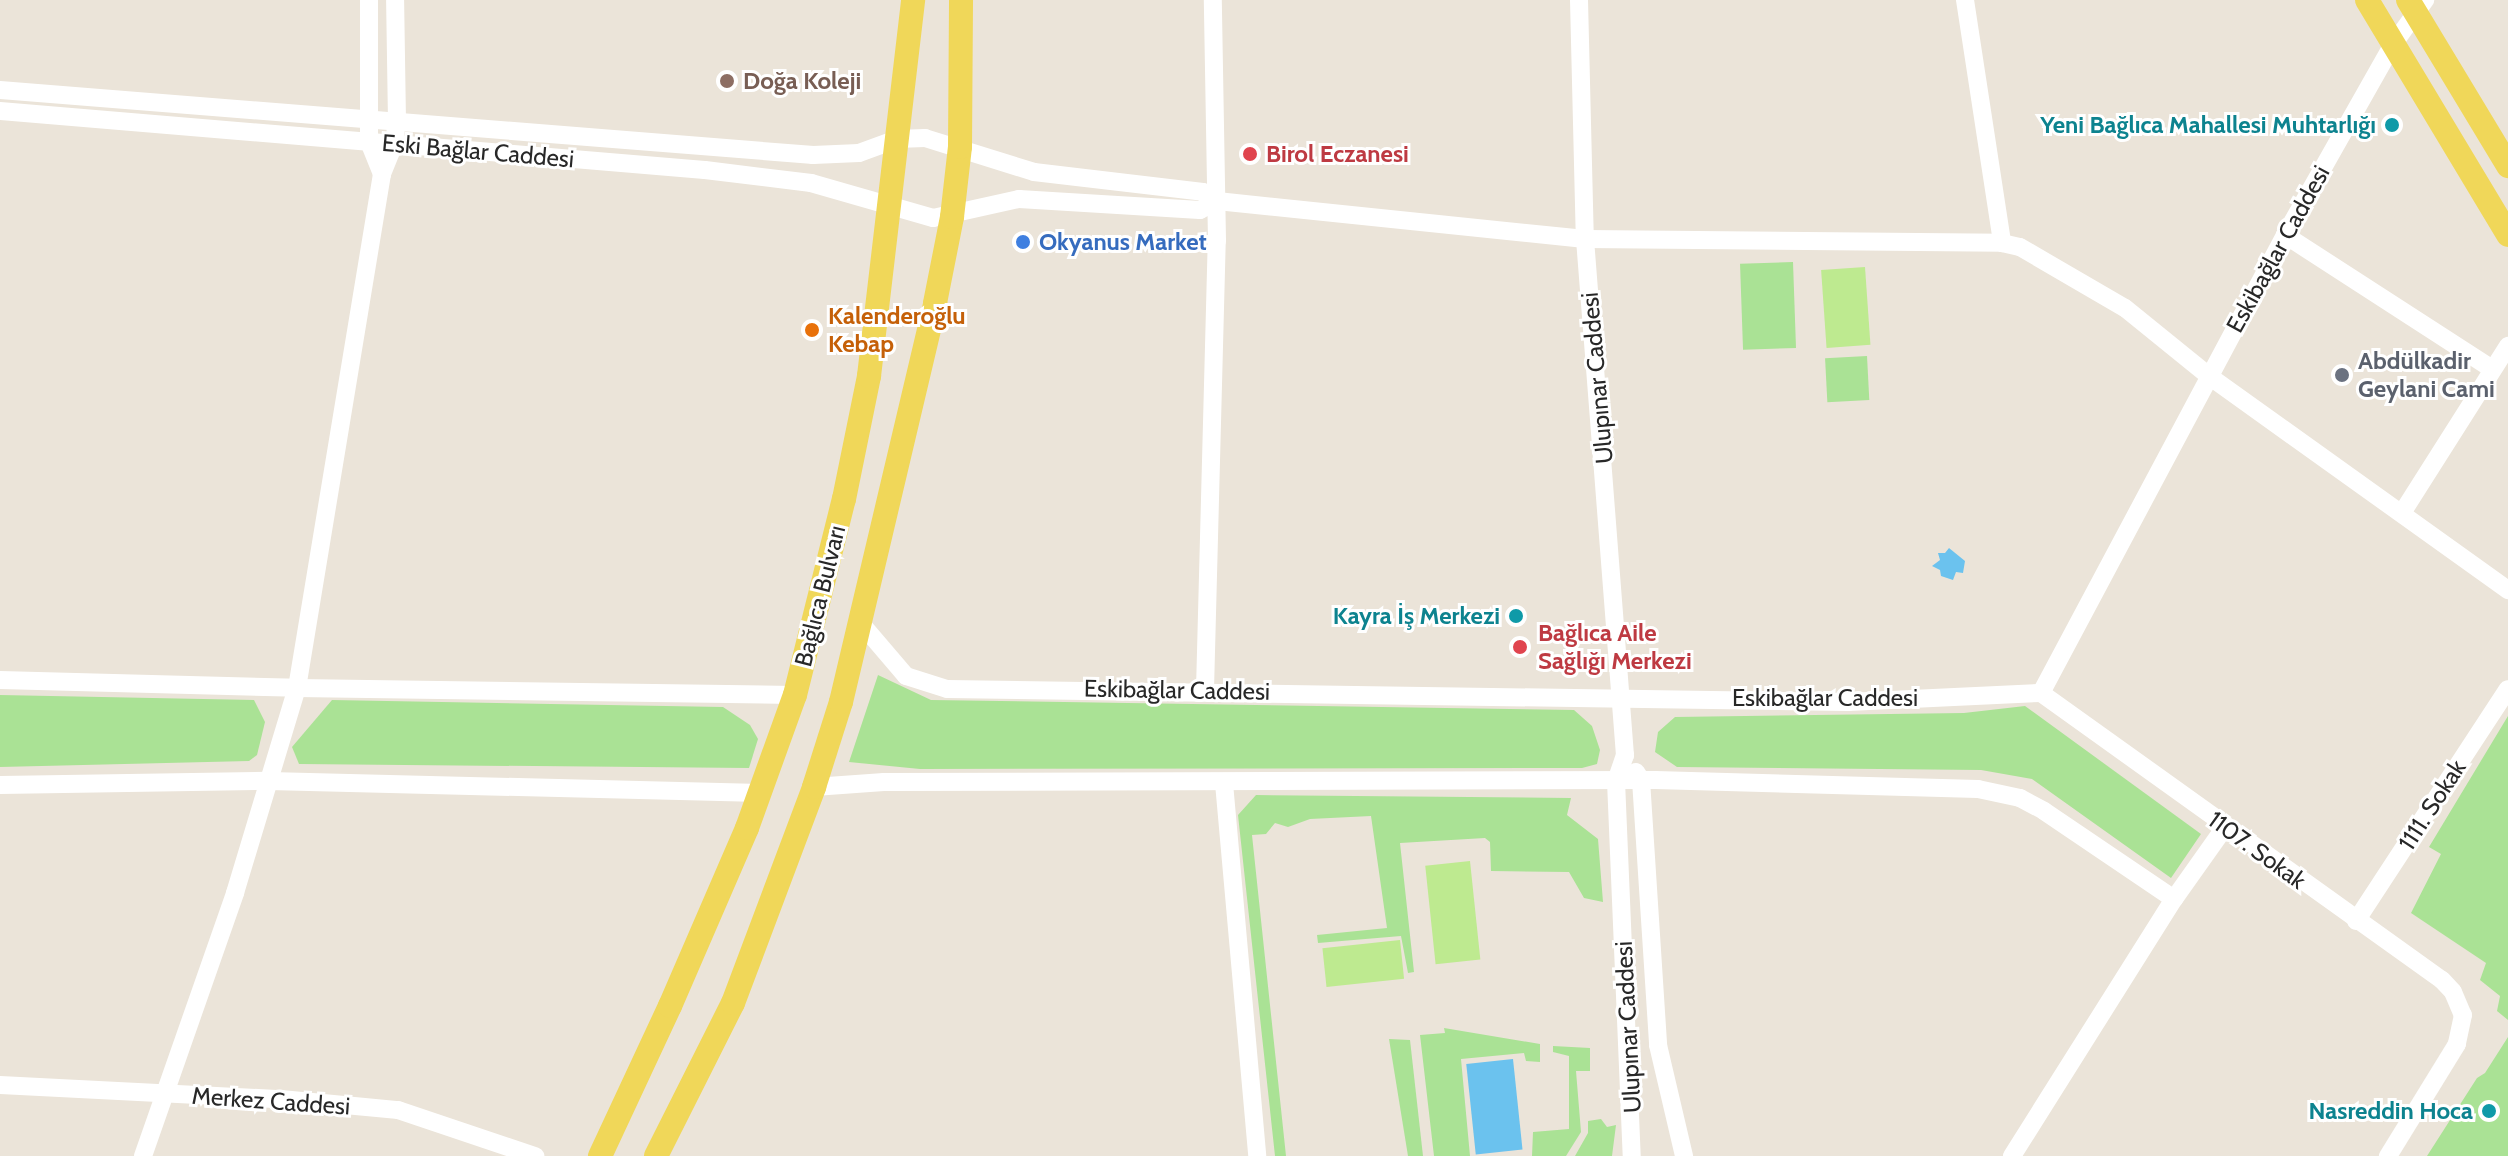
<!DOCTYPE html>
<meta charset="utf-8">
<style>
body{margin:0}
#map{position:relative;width:2508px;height:1156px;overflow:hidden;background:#ebe4d9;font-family:Cabin,sans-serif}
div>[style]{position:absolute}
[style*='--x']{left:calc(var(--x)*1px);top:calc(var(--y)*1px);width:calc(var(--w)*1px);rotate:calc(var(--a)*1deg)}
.green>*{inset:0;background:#aae295;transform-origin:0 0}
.pitch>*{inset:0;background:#beea90;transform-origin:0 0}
.water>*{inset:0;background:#6bc2ee;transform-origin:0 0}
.minor>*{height:18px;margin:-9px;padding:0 9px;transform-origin:9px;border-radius:9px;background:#fff}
.major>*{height:24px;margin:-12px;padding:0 12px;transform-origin:12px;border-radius:12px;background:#f0d759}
.dots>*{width:22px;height:22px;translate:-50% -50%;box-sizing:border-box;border:4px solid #fff;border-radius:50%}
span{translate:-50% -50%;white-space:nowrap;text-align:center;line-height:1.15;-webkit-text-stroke:6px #fff;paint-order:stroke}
.education-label{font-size:24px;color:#785e54;font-weight:700}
.left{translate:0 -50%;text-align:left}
.culture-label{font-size:24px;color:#0d838f;font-weight:700}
.right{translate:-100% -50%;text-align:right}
.street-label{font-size:24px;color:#282828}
.health-label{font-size:24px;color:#be3a42;font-weight:700}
.shop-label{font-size:24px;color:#366cbe;font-weight:700}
.food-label{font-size:24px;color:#c56008;font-weight:700}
.worship-label{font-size:24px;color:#5b616d;font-weight:700}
</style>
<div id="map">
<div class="green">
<i style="left:1793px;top:262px;width:86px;height:53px;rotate:88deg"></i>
<i style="left:1867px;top:356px;width:44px;height:42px;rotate:87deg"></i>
<i style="clip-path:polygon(878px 675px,931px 700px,1574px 710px,1592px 726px,1600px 750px,1597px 764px,1582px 768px,920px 769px,849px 762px)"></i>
<i style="clip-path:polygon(0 695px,254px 700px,265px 722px,257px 755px,249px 761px,0 767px)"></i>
<i style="clip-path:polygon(332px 700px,723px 707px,750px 725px,758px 739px,749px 768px,299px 764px,292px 747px)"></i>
<i style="clip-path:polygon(2025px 706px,2201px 834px,2171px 878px,2032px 779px,1981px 770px,1677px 767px,1655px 752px,1658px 732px,1675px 717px,1964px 713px)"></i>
<i style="clip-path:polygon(2508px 716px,2508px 1020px,2497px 1011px,2500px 996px,2480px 980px,2486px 963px,2411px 913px,2441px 854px,2429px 847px)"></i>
<i style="clip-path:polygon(1256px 795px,1571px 798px,1567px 815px,1598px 839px,1603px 902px,1584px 898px,1569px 872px,1491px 871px,1490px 842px,1485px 838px,1400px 843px,1414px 972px,1408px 973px,1401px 936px,1318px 943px,1317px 935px,1387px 928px,1371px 816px,1310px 819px,1288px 827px,1275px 823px,1266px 834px,1252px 835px,1286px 1156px,1275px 1156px,1238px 815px)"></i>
<i style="clip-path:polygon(1444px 1028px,1540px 1044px,1540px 1062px,1526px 1061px,1524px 1053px,1461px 1059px,1470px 1156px,1434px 1156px,1420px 1035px,1445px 1033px)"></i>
<i style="clip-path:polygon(2508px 1037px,2508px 1156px,2427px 1156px,2477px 1078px,2485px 1073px)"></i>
<i style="clip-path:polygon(1389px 1039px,1410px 1040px,1423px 1156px,1408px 1156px)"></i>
<i style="clip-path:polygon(1553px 1046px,1590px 1048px,1590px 1071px,1576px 1071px,1581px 1132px,1566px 1156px,1532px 1156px,1533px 1132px,1569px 1129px,1569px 1056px,1553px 1052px)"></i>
<i style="clip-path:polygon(1601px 1119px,1607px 1127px,1616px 1125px,1612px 1156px,1575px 1156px,1588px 1133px,1588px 1121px)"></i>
</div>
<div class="pitch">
<i style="left:1865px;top:267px;width:78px;height:44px;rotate:86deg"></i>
<i style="left:1470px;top:861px;width:99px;height:45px;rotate:84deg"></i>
<i style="left:1400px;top:940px;width:39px;height:78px;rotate:84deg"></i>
</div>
<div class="water">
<i style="clip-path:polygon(1949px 548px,1965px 561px,1963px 573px,1956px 572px,1953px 580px,1941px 576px,1940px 570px,1932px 566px,1940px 560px,1938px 553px,1945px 553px)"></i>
<i style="left:1513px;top:1059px;width:91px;height:47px;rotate:84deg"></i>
</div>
<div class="minor">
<i style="--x:369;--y:0;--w:142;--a:90"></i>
<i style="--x:369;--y:142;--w:35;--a:68"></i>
<i style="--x:1579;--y:0;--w:239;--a:88.6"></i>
<i style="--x:1585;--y:239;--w:518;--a:85.57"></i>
<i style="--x:1625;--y:755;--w:28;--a:109"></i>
<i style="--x:1616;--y:781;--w:375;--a:87.6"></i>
<i style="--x:1965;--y:0;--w:246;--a:81.3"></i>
<i style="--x:0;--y:90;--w:816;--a:4.57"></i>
<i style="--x:813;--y:155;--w:46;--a:-2.5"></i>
<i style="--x:859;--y:153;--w:40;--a:-20.2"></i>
<i style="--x:897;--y:139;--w:28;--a:-2"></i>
<i style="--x:925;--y:138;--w:114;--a:17.3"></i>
<i style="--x:1034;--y:172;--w:170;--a:6.7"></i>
<i style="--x:1203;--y:192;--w:17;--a:33"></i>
<i style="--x:1217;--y:201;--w:370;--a:5.9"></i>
<i style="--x:1585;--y:239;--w:417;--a:0.5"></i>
<i style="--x:2002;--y:243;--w:18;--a:13"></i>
<i style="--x:2020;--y:247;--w:121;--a:30.2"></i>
<i style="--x:2125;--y:308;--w:108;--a:39"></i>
<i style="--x:2209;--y:376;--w:368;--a:35.6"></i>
<i style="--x:0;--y:111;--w:707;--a:4.78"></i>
<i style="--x:705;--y:170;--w:107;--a:7"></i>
<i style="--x:811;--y:183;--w:127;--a:16"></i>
<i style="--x:933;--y:218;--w:88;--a:-12.5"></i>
<i style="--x:1019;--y:199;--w:181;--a:3.5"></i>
<i style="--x:1200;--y:210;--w:19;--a:-28"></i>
<i style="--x:2285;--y:235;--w:247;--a:32.9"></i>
<i style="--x:2402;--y:513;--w:198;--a:-57.6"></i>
<i style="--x:859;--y:621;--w:72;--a:49.5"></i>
<i style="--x:906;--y:676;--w:43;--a:17.6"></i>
<i style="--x:947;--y:689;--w:901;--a:0.83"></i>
<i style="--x:1848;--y:702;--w:193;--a:-2.7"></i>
<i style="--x:2041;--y:693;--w:519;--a:-61.95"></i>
<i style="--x:2285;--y:235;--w:217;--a:-60.5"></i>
<i style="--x:2392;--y:46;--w:57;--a:-54.3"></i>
<i style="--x:0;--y:680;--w:297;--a:1.5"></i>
<i style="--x:297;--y:688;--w:498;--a:0.8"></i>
<i style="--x:1205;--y:690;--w:449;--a:-88.5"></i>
<i style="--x:1217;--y:241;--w:241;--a:-91"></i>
<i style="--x:2041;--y:693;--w:493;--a:35.6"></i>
<i style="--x:2442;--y:980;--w:16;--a:47"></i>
<i style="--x:2453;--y:992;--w:25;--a:67"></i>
<i style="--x:2463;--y:1015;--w:30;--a:102"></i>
<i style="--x:2457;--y:1044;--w:132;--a:121.6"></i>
<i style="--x:1636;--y:772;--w:9;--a:58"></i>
<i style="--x:1641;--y:780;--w:266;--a:86.3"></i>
<i style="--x:1658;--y:1045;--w:114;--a:76.8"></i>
<i style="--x:1224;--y:783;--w:374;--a:84.9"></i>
<i style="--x:0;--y:785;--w:269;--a:-0.9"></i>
<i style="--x:269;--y:781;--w:492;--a:1.4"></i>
<i style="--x:814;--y:787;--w:70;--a:-4.1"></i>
<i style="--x:884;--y:782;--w:771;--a:-0.15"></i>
<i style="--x:1655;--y:780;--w:323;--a:1.6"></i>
<i style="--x:1978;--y:789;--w:43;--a:12.1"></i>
<i style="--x:2020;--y:798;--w:27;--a:28"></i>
<i style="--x:2044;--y:811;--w:157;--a:34.1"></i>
<i style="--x:2356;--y:921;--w:277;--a:-56.8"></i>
<i style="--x:0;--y:1085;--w:281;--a:2.9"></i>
<i style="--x:281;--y:1099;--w:118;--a:5.4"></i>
<i style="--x:398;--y:1110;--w:145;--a:18.6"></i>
<i style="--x:143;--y:1156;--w:279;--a:-70.7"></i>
<i style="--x:235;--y:893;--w:214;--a:-73.2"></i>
<i style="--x:297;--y:688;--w:521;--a:-80.61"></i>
<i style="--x:382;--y:174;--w:32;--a:-68"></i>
<i style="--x:394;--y:144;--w:23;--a:-83"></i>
<i style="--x:397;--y:121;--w:121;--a:-90.9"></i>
<i style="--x:2012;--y:1156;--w:304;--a:-57.8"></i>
<i style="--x:2174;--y:899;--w:88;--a:-54.7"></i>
</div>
<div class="major">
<i style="--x:2367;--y:0;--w:274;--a:59"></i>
<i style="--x:2408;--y:0;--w:194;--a:58.9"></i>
<i style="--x:600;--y:1156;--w:166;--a:-65"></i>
<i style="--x:670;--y:1006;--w:194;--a:-66.6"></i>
<i style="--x:747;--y:828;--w:141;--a:-70.2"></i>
<i style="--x:795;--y:695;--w:202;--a:-76"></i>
<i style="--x:844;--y:499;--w:126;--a:-78.5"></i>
<i style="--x:869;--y:376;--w:379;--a:-83.3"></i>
<i style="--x:656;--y:1156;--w:171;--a:-63.3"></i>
<i style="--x:733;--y:1003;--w:231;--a:-69.4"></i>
<i style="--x:814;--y:787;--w:89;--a:-72.4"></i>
<i style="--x:841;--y:702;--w:410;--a:-76.7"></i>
<i style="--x:935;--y:303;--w:88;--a:-78.8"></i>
<i style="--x:952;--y:217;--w:70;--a:-83.5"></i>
<i style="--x:960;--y:147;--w:147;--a:-89.6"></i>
</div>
<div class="dots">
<i style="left:727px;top:81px;background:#8d6e63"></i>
<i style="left:2392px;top:125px;background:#0f9aa8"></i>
<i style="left:1250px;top:154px;background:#e0444e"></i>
<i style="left:1023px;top:242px;background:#3f7fe0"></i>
<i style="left:812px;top:330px;background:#e8710a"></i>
<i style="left:2342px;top:375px;background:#6b7280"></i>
<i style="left:1516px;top:616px;background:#0f9aa8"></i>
<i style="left:1520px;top:647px;background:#e0444e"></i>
<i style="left:2489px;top:1111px;background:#0f9aa8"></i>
</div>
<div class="education-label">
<span class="left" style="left:743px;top:81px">Doğa Koleji</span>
</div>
<div class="culture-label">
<span class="right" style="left:2376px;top:125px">Yeni Bağlıca Mahallesi Muhtarlığı</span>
<span class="right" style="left:1500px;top:616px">Kayra İş Merkezi</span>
<span class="right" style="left:2473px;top:1111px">Nasreddin Hoca</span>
</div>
<div class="street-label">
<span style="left:478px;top:151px;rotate:5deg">Eski Bağlar Caddesi</span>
<span style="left:2278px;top:249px;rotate:-61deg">Eskibağlar Caddesi</span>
<span style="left:1597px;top:378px;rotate:-95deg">Ulupınar Caddesi</span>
<span style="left:820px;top:596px;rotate:-76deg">Bağlıca Bulvarı</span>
<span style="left:1177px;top:690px;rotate:1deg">Eskibağlar Caddesi</span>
<span style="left:1825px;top:698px">Eskibağlar Caddesi</span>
<span style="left:2432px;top:805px;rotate:-57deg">1111. Sokak</span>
<span style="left:2257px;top:850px;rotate:36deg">1107. Sokak</span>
<span style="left:1628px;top:1027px;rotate:-93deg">Ulupınar Caddesi</span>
<span style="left:271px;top:1101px;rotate:4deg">Merkez Caddesi</span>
</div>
<div class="health-label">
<span class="left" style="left:1266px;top:154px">Birol Eczanesi</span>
<span class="left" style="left:1538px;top:647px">Bağlıca Aile<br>Sağlığı Merkezi</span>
</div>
<div class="shop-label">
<span class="left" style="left:1039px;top:242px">Okyanus Market</span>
</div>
<div class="food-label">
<span class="left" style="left:828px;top:330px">Kalenderoğlu<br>Kebap</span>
</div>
<div class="worship-label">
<span class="left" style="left:2358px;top:375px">Abdülkadir<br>Geylani Cami</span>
</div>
</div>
